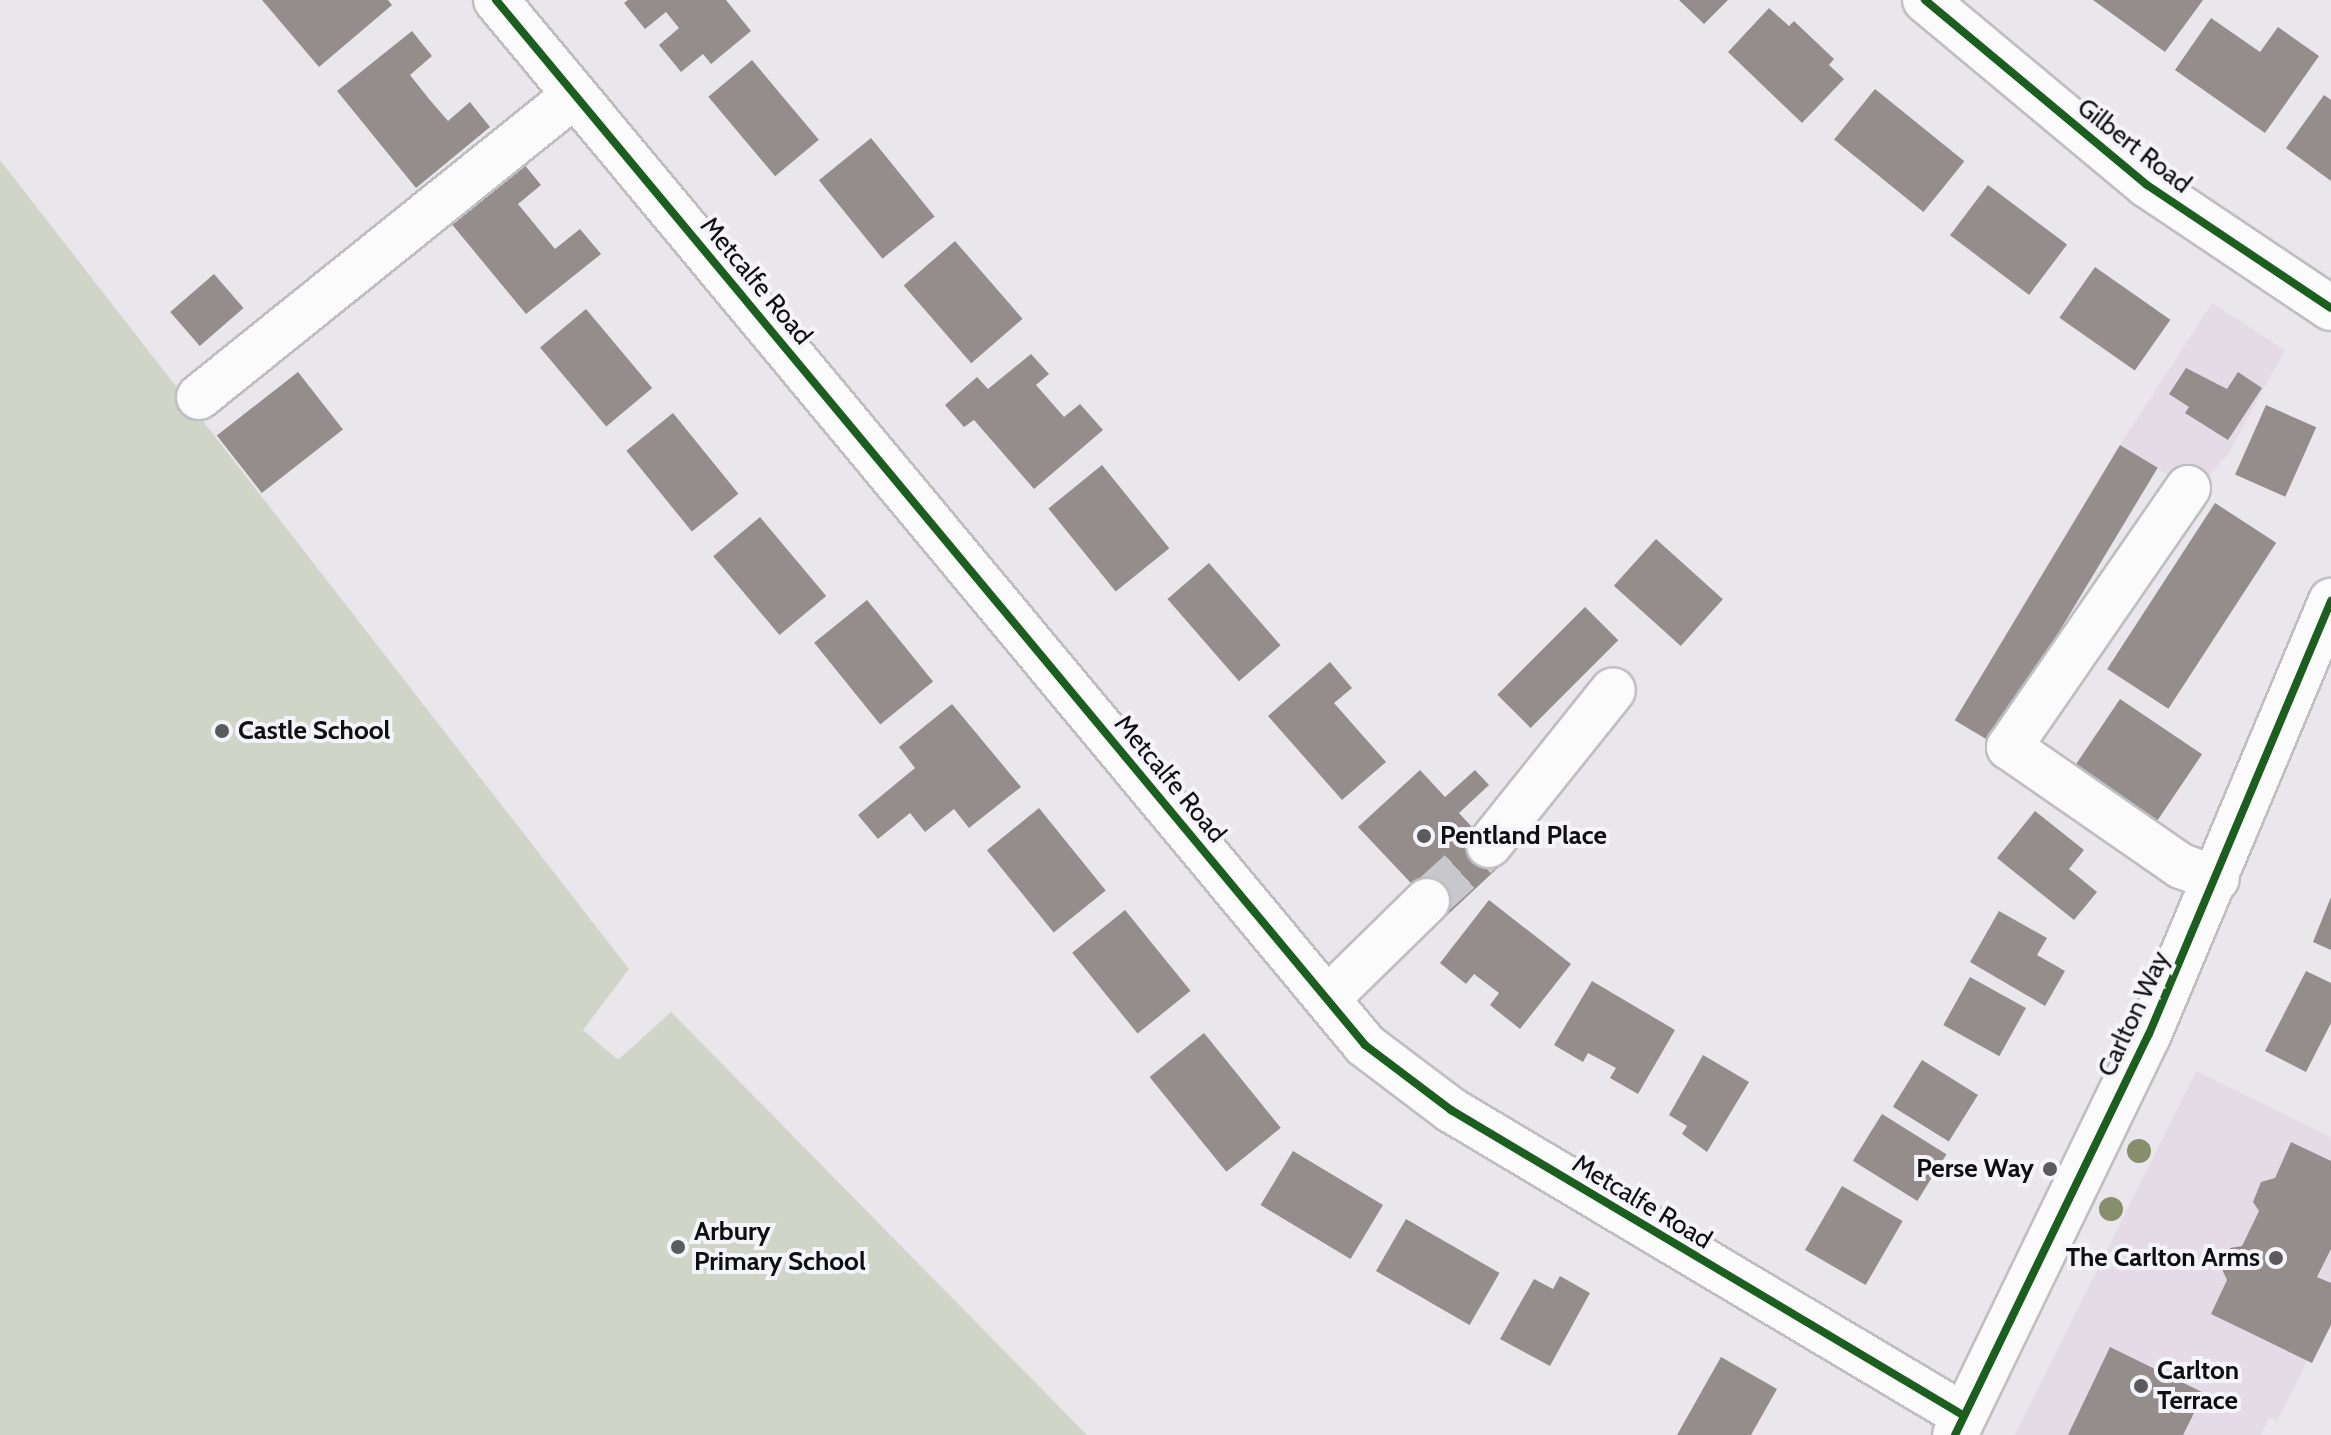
<!DOCTYPE html>
<style>
body{margin:0}
#map{position:relative;width:2331px;height:1435px;overflow:hidden;background:#e9e7ec;font-family:Cabin,sans-serif}
div>[style]{position:absolute}
[style*='--x']{left:calc(var(--x)*1px);top:calc(var(--y)*1px);width:calc(var(--w)*1px);rotate:calc(var(--a)*1deg)}
.commercial>*{inset:0;background:#e4dbe7}
.green>*{inset:0;background:#d0d5c7}
.building>*{inset:0;background:#948d8c;transform-origin:0 0}
.minor-tunnel>*{height:44px;margin-top:-22px;transform-origin:0;background:repeating-linear-gradient(90deg,#c8c7cb 0 44px,transparent 0 66px)}
.roads{filter:drop-shadow(2px 0 #bfbec2) drop-shadow(-2px 0 #bfbec2) drop-shadow(0 2px #bfbec2) drop-shadow(0 -2px #bfbec2)}
.minor>*{height:44px;margin:-22px;padding:0 22px;transform-origin:22px;border-radius:22px;background:#fcfbfc}
.cycleway>*{height:8px;margin:-4px;padding:0 4px;transform-origin:4px;border-radius:4px;background:#1b5e20}
.trees>*{width:24px;height:24px;margin:-12px;border-radius:50%;background:#878e6c}
.dots>*{width:22px;height:22px;translate:-50% -50%;box-sizing:border-box;border:4px solid #f5f4fa;border-radius:50%}
span{translate:-50% -50%;white-space:nowrap;text-align:center;line-height:1.15;-webkit-text-stroke:8px #f5f4fa;paint-order:stroke}
.street-label{font-size:26px;color:#0f0f11}
.poi-label{font-size:26px;color:#0f0f11;font-weight:700}
.left{translate:0 -50%;text-align:left}
.right{translate:-100% -50%;text-align:right}
</style>
<div id="map">
<div class="commercial">
<i style="clip-path:polygon(2212px 303px,2285px 350px,2228px 454px,2196px 492px,2120px 445px)"></i>
<i style="clip-path:polygon(2196px 1071px,2331px 1137px,2331px 1311px,2294px 1388px,2277px 1421px,2269px 1417px,2261px 1435px,2015px 1435px)"></i>
</div>
<div class="green">
<i style="clip-path:polygon(0 160px,629px 969px,583px 1030px,618px 1060px,671px 1012px,1087px 1435px,0 1435px)"></i>
</div>
<div class="building">
<i style="clip-path:polygon(262px 0,388px 0,392px 5px,319px 67px)"></i>
<i style="clip-path:polygon(628px 0,726px 0,751px 31px,711px 64px,703px 54px,681px 72px,659px 45px,679px 28px,666px 12px,645px 29px,624px 3px)"></i>
<i style="clip-path:polygon(1679px 0,1728px 0,1704px 24px)"></i>
<i style="clip-path:polygon(2093px 0,2203px 0,2165px 52px)"></i>
<i style="clip-path:polygon(1769px 8px,1789px 26px,1794px 21px,1834px 59px,1829px 65px,1844px 79px,1802px 123px,1728px 52px)"></i>
<i style="clip-path:polygon(2211px 18px,2260px 52px,2278px 27px,2319px 56px,2265px 133px,2175px 70px)"></i>
<i style="clip-path:polygon(412px 31px,432px 56px,410px 75px,429px 99px,448px 121px,470px 102px,490px 127px,416px 188px,337px 91px)"></i>
<i style="left:752px;top:60px;width:104px;height:57px;rotate:50deg"></i>
<i style="left:1875px;top:89px;width:115px;height:65px;rotate:39deg"></i>
<i style="clip-path:polygon(2324px 95px,2331px 100px,2331px 181px,2286px 148px)"></i>
<i style="left:871px;top:138px;width:101px;height:67px;rotate:51deg"></i>
<i style="clip-path:polygon(523px 163px,541px 185px,518px 204px,555px 249px,580px 229px,601px 254px,526px 314px,450px 222px)"></i>
<i style="left:1988px;top:185px;width:99px;height:63px;rotate:37deg"></i>
<i style="left:955px;top:241px;width:103px;height:68px;rotate:49deg"></i>
<i style="left:2095px;top:267px;width:92px;height:62px;rotate:35deg"></i>
<i style="left:214px;top:274px;width:45px;height:58px;rotate:49deg"></i>
<i style="left:586px;top:309px;width:103px;height:60px;rotate:50deg"></i>
<i style="clip-path:polygon(1031px 354px,1049px 374px,1036px 385px,1064px 417px,1080px 404px,1103px 430px,1034px 489px,974px 420px,964px 427px,945px 405px,977px 377px,988px 389px)"></i>
<i style="clip-path:polygon(2186px 368px,2227px 389px,2238px 372px,2262px 388px,2228px 440px,2185px 413px,2189px 407px,2169px 394px)"></i>
<i style="left:298px;top:372px;width:73px;height:103px;rotate:52deg"></i>
<i style="left:2266px;top:405px;width:55px;height:76px;rotate:24deg"></i>
<i style="left:673px;top:413px;width:104px;height:60px;rotate:51deg"></i>
<i style="left:2120px;top:445px;width:44px;height:321px;rotate:31deg"></i>
<i style="left:1102px;top:465px;width:107px;height:69px;rotate:51deg"></i>
<i style="left:2215px;top:503px;width:73px;height:198px;rotate:33deg"></i>
<i style="left:760px;top:517px;width:103px;height:61px;rotate:50deg"></i>
<i style="left:1656px;top:539px;width:90px;height:63px;rotate:42deg"></i>
<i style="left:1209px;top:563px;width:109px;height:55px;rotate:49deg"></i>
<i style="left:867px;top:600px;width:105px;height:68px;rotate:51deg"></i>
<i style="left:1585px;top:607px;width:47px;height:124px;rotate:45deg"></i>
<i style="clip-path:polygon(1330px 662px,1352px 688px,1334px 703px,1386px 762px,1342px 800px,1268px 716px)"></i>
<i style="left:2120px;top:699px;width:99px;height:82px;rotate:34deg"></i>
<i style="clip-path:polygon(952px 704px,1021px 787px,969px 828px,954px 809px,925px 832px,910px 813px,878px 839px,858px 815px,915px 768px,899px 747px)"></i>
<i style="clip-path:polygon(1420px 770px,1445px 797px,1475px 770px,1489px 785px,1459px 813px,1504px 862px,1444px 918px,1358px 827px)"></i>
<i style="left:1039px;top:808px;width:106px;height:67px;rotate:51deg"></i>
<i style="clip-path:polygon(2035px 811px,2084px 850px,2069px 869px,2097px 892px,2074px 920px,1997px 858px)"></i>
<i style="clip-path:polygon(2331px 897px,2331px 950px,2313px 942px)"></i>
<i style="clip-path:polygon(1489px 900px,1571px 964px,1520px 1029px,1490px 1005px,1499px 993px,1474px 974px,1466px 984px,1440px 963px)"></i>
<i style="left:1125px;top:910px;width:104px;height:68px;rotate:51deg"></i>
<i style="clip-path:polygon(1999px 911px,2047px 938px,2037px 955px,2065px 971px,2045px 1006px,1970px 962px)"></i>
<i style="clip-path:polygon(2306px 971px,2331px 983px,2331px 1023px,2306px 1072px,2265px 1051px)"></i>
<i style="left:1970px;top:977px;width:64px;height:55px;rotate:29deg"></i>
<i style="clip-path:polygon(1592px 981px,1675px 1030px,1638px 1094px,1610px 1078px,1616px 1068px,1603px 1061px,1588px 1053px,1583px 1062px,1554px 1045px)"></i>
<i style="left:1204px;top:1033px;width:122px;height:70px;rotate:51deg"></i>
<i style="clip-path:polygon(1703px 1055px,1749px 1082px,1707px 1152px,1682px 1134px,1687px 1126px,1669px 1115px)"></i>
<i style="left:1922px;top:1060px;width:66px;height:55px;rotate:32deg"></i>
<i style="left:1882px;top:1114px;width:76px;height:55px;rotate:32deg"></i>
<i style="clip-path:polygon(2291px 1142px,2331px 1161px,2331px 1249px,2317px 1277px,2331px 1283px,2331px 1325px,2312px 1363px,2211px 1314px,2227px 1280px,2221px 1267px,2230px 1248px,2242px 1246px,2259px 1211px,2253px 1202px,2261px 1182px,2275px 1178px)"></i>
<i style="left:1293px;top:1151px;width:105px;height:63px;rotate:31deg"></i>
<i style="left:1842px;top:1186px;width:70px;height:74px;rotate:30deg"></i>
<i style="left:1406px;top:1219px;width:108px;height:60px;rotate:30deg"></i>
<i style="clip-path:polygon(1560px 1276px,1590px 1293px,1550px 1366px,1500px 1339px,1534px 1279px,1553px 1289px)"></i>
<i style="clip-path:polygon(2110px 1347px,2204px 1393px,2183px 1435px,2068px 1435px)"></i>
<i style="clip-path:polygon(1721px 1357px,1777px 1389px,1751px 1435px,1677px 1435px)"></i>
</div>
<div class="minor-tunnel">
<i style="--x:1427;--y:901;--w:84;--a:-42.1"></i>
</div>
<div class="roads">
<div class="minor">
<i style="--x:496;--y:0;--w:1359;--a:50.25"></i>
<i style="--x:1365;--y:1045;--w:108;--a:37.1"></i>
<i style="--x:1451;--y:1110;--w:594;--a:30.8"></i>
<i style="--x:1925;--y:0;--w:289;--a:39.8"></i>
<i style="--x:2147;--y:185;--w:221;--a:33.8"></i>
<i style="--x:199;--y:397;--w:482;--a:-38.8"></i>
<i style="--x:2188;--y:488;--w:315;--a:124.6"></i>
<i style="--x:2009;--y:747;--w:209;--a:34.7"></i>
<i style="--x:2181;--y:866;--w:38;--a:20"></i>
<i style="--x:1489;--y:845;--w:198;--a:-51.3"></i>
<i style="--x:1327;--y:999;--w:140;--a:-44.4"></i>
<i style="--x:1955;--y:1435;--w:445;--a:-64.2"></i>
<i style="--x:2149;--y:1034;--w:470;--a:-67.2"></i>
</div>
</div>
<div class="cycleway">
<i style="--x:496;--y:0;--w:1359;--a:50.25"></i>
<i style="--x:1365;--y:1045;--w:108;--a:37.1"></i>
<i style="--x:1451;--y:1110;--w:594;--a:30.8"></i>
<i style="--x:1925;--y:0;--w:289;--a:39.8"></i>
<i style="--x:2147;--y:185;--w:221;--a:33.8"></i>
<i style="--x:1955;--y:1435;--w:445;--a:-64.2"></i>
<i style="--x:2149;--y:1034;--w:470;--a:-67.2"></i>
</div>
<div class="trees">
<i style="left:2139px;top:1151px"></i>
<i style="left:2111px;top:1209px"></i>
</div>
<div class="dots">
<i style="left:222px;top:731px;background:#5b5b5e"></i>
<i style="left:1424px;top:836px;background:#5b5b5e"></i>
<i style="left:2050px;top:1169px;background:#5b5b5e"></i>
<i style="left:678px;top:1247px;background:#5b5b5e"></i>
<i style="left:2276px;top:1258px;background:#5b5b5e"></i>
<i style="left:2141px;top:1386px;background:#5b5b5e"></i>
</div>
<div class="street-label">
<span style="left:2134px;top:146px;rotate:38deg">Gilbert Road</span>
<span style="left:756px;top:281px;rotate:50deg">Metcalfe Road</span>
<span style="left:1170px;top:779px;rotate:50deg">Metcalfe Road</span>
<span style="left:2134px;top:1014px;rotate:-65deg">Carlton Way</span>
<span style="left:1642px;top:1202px;rotate:31deg">Metcalfe Road</span>
</div>
<div class="poi-label">
<span class="left" style="left:238px;top:731px">Castle School</span>
<span class="left" style="left:1440px;top:836px">Pentland Place</span>
<span class="right" style="left:2034px;top:1169px">Perse Way</span>
<span class="left" style="left:694px;top:1247px">Arbury<br>Primary School</span>
<span class="right" style="left:2260px;top:1258px">The Carlton Arms</span>
<span class="left" style="left:2157px;top:1386px">Carlton<br>Terrace</span>
</div>
</div>
